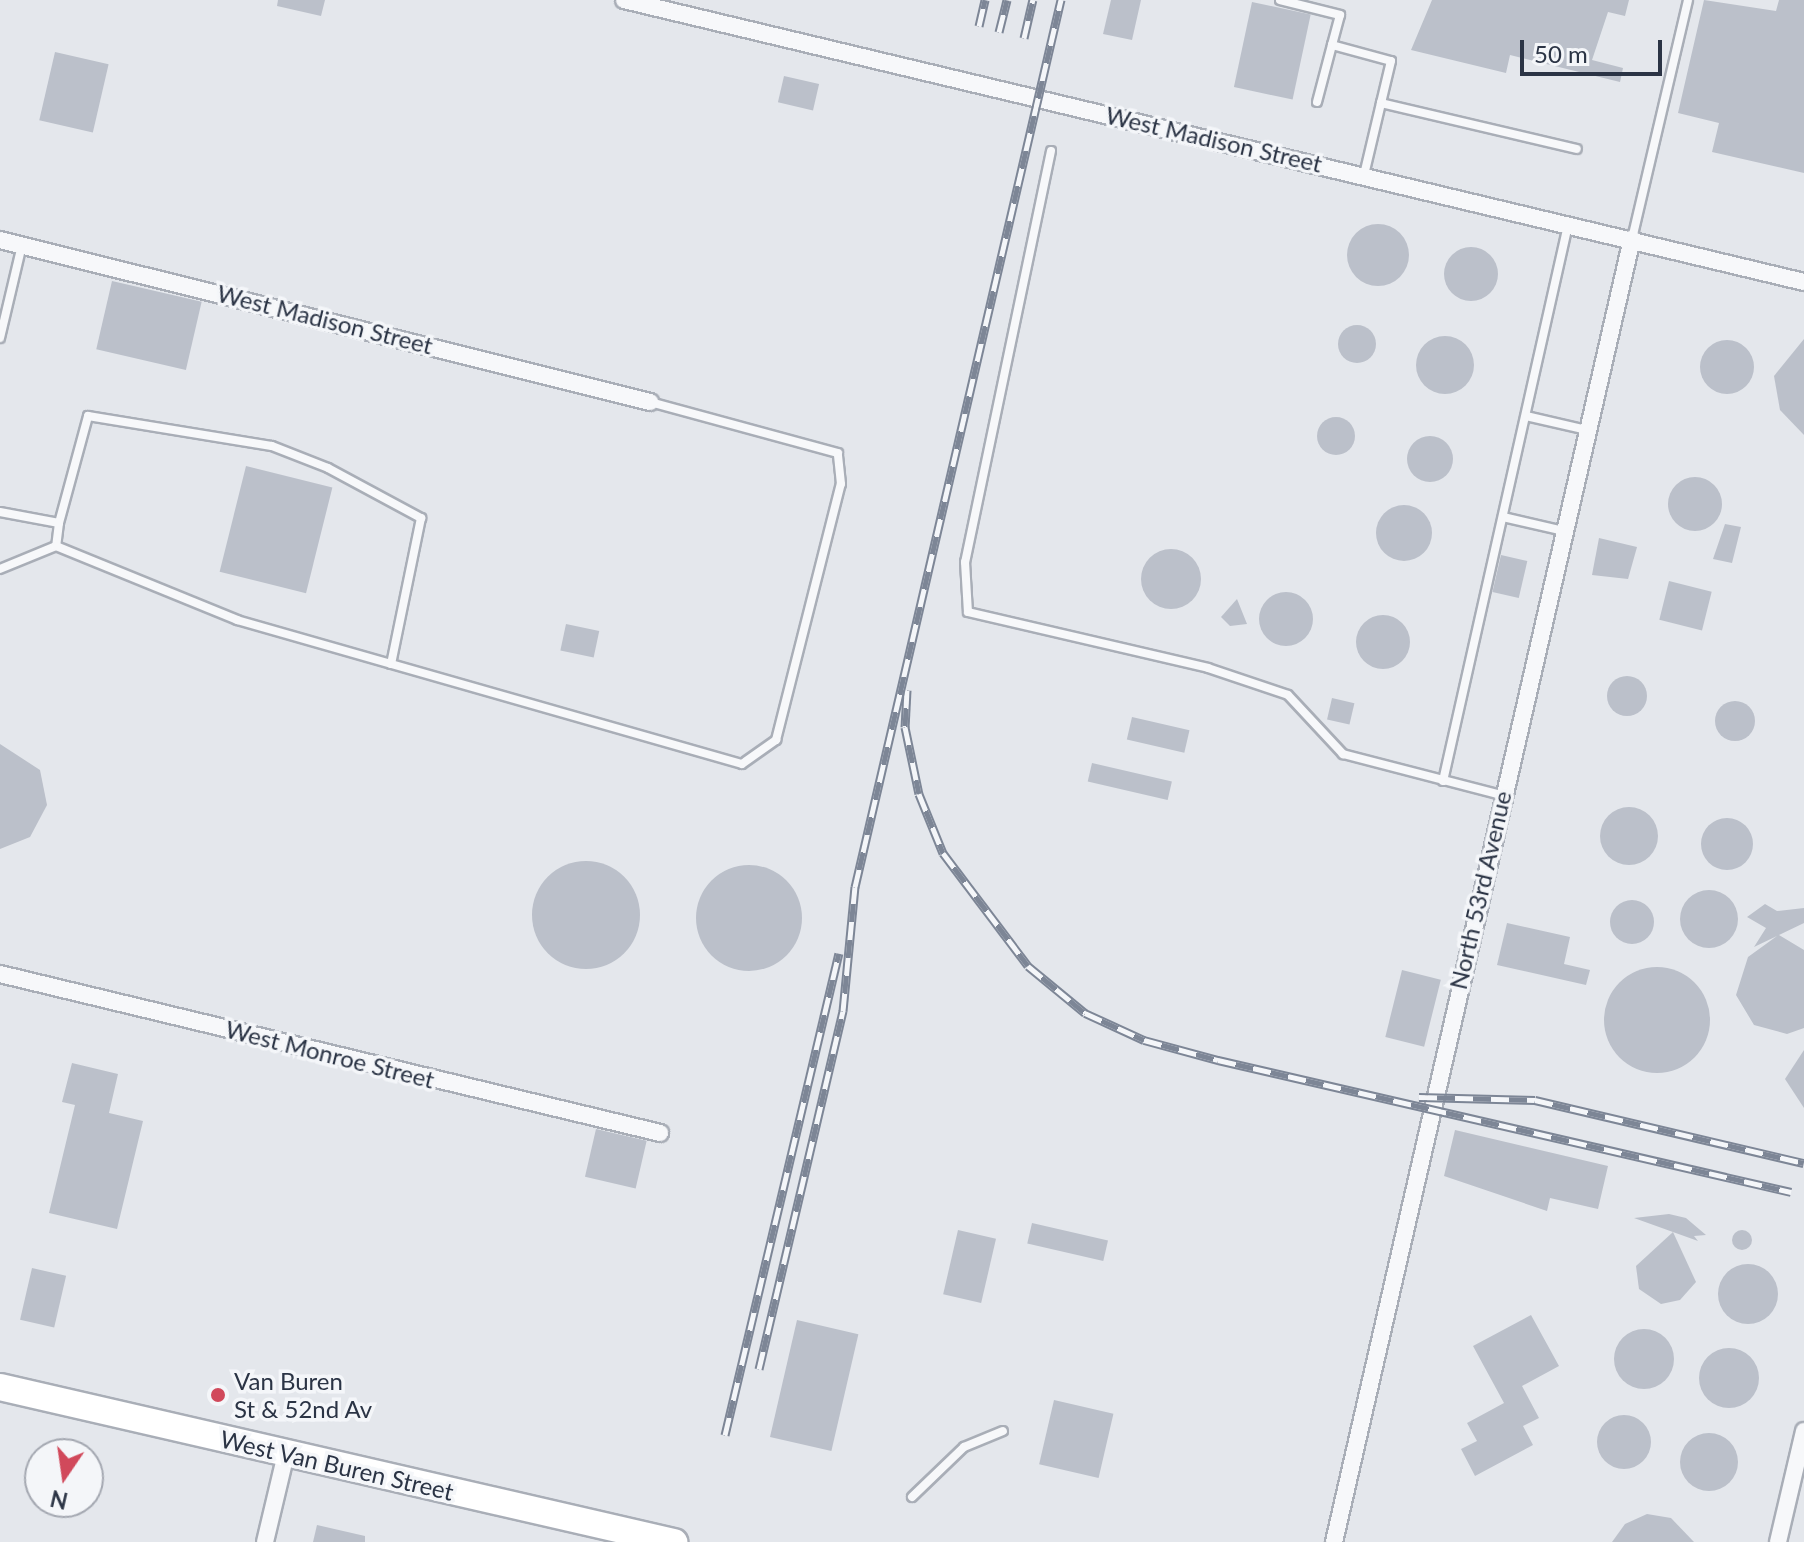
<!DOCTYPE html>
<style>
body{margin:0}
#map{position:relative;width:1804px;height:1542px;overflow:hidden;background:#e4e7ec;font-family:Lato,sans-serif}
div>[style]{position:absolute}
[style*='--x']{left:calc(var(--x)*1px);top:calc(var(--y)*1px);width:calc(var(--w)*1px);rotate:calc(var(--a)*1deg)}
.building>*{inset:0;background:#bbc0ca;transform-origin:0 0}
.round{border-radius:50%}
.roads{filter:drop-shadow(2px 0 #a9aeb7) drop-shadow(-2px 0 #a9aeb7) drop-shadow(0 2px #a9aeb7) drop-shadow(0 -2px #a9aeb7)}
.service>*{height:8px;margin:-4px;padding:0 4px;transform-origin:4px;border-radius:4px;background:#f7f8fa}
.minor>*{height:16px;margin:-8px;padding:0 8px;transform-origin:8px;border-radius:8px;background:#f7f8fa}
.primary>*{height:26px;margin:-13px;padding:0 13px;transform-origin:13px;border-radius:13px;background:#fff}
.rail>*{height:9px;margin-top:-4.5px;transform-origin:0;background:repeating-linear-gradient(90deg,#f4f6f9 0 18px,#7d8696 0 36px);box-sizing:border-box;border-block:2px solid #7d8696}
.dots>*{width:22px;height:22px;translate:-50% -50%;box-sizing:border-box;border:4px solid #f4f6f9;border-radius:50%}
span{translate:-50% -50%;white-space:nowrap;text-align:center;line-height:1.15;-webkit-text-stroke:7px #f4f6f9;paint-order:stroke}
.street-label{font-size:24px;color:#2b3445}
.poi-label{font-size:24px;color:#2b3445}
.left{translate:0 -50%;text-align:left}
.north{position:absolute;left:24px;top:1438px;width:80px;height:80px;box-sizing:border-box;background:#f4f6f9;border:2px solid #a4a8b1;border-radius:50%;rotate:193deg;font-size:22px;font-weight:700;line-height:32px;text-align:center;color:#2b3445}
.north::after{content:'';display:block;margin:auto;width:28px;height:36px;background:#d1495b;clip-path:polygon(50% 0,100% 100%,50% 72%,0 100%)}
.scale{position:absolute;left:1520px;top:40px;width:142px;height:36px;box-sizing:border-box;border:4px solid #2b3445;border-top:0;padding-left:10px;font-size:24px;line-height:28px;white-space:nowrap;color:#2b3445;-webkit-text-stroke:6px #f4f6f9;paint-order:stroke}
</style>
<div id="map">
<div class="building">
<i style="clip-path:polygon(278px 0,325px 0,321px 16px,277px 6px)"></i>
<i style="clip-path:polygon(1111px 0,1141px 0,1132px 40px,1103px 34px)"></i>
<i style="clip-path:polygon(1432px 0,1629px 0,1625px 16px,1608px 12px,1592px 60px,1623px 68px,1620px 82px,1510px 55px,1506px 73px,1411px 50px)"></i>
<i style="clip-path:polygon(1704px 0,1776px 11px,1779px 0,1804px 0,1804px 173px,1712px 152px,1719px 123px,1678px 113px)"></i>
<i style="left:1252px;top:2px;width:60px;height:87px;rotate:12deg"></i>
<i style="left:55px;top:52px;width:55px;height:70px;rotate:13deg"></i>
<i style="left:784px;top:76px;width:36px;height:27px;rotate:13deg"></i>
<i class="round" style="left:1347px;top:224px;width:62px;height:62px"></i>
<i class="round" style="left:1444px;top:247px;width:54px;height:54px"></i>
<i style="left:112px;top:281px;width:92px;height:70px;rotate:13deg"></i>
<i class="round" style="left:1338px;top:325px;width:38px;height:38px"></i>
<i class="round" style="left:1416px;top:336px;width:58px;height:58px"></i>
<i style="clip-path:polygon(1804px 339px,1804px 435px,1780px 410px,1774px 376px)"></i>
<i class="round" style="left:1700px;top:340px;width:54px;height:54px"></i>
<i class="round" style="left:1317px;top:417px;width:38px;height:38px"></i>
<i class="round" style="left:1407px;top:436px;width:46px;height:46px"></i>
<i style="left:246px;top:466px;width:89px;height:109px;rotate:14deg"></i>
<i class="round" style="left:1668px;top:477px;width:54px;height:54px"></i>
<i class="round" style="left:1376px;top:505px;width:56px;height:56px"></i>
<i style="clip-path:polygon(1725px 524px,1741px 527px,1732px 563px,1713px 559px)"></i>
<i style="clip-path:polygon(1599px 538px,1637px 547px,1628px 579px,1592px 575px)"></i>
<i class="round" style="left:1141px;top:549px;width:60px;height:60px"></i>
<i style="left:1501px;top:555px;width:27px;height:38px;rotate:13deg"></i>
<i style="left:1669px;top:581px;width:44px;height:40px;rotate:14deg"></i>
<i class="round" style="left:1259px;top:592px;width:54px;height:54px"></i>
<i style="clip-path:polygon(1237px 599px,1247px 624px,1230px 626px,1221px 617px)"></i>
<i class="round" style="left:1356px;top:615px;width:54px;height:54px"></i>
<i style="left:566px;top:624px;width:34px;height:27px;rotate:12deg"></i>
<i class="round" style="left:1607px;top:676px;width:40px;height:40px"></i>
<i style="left:1332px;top:698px;width:23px;height:22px;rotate:13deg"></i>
<i class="round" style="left:1715px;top:701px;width:40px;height:40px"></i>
<i style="left:1132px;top:717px;width:59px;height:23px;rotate:13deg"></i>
<i style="clip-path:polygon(0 744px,40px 770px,47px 805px,30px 837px,0 849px)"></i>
<i style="left:1092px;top:763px;width:82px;height:19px;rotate:13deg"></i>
<i class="round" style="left:1600px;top:807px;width:58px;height:58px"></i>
<i class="round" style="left:1701px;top:818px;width:52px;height:52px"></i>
<i class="round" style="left:532px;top:861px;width:108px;height:108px"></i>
<i class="round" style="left:696px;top:865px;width:106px;height:106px"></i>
<i class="round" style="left:1680px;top:890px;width:58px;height:58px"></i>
<i class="round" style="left:1610px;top:900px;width:44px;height:44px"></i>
<i style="clip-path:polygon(1765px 904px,1777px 911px,1804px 908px,1804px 923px,1779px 935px,1804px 950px,1804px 1028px,1787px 1034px,1754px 1025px,1736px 995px,1748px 957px,1777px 936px,1754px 947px,1766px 928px,1747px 917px)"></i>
<i style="clip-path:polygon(1507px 923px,1570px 937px,1564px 964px,1590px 970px,1586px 985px,1497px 965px)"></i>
<i class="round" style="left:1604px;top:967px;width:106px;height:106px"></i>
<i style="left:1402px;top:970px;width:40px;height:69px;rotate:14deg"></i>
<i style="clip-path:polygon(1804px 1050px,1804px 1108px,1785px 1079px)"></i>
<i style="clip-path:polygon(72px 1063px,118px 1074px,109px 1113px,143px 1121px,117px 1229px,49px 1213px,75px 1105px,62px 1102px)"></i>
<i style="left:596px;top:1129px;width:52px;height:49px;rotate:13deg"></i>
<i style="clip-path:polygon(1455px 1130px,1608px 1166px,1598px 1209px,1550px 1198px,1547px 1211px,1444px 1176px)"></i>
<i style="clip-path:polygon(1669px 1214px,1686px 1218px,1706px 1235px,1694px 1236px,1698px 1241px,1634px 1218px)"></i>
<i style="left:1032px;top:1223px;width:78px;height:21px;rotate:13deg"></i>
<i style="left:958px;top:1230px;width:39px;height:66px;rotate:13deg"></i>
<i class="round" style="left:1732px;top:1230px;width:20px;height:20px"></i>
<i style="clip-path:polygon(1673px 1232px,1696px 1282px,1680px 1300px,1661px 1304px,1639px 1289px,1636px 1266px)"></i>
<i class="round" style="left:1718px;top:1264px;width:60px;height:60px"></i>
<i style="left:32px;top:1268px;width:35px;height:53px;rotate:13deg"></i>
<i style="clip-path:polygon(1531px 1315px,1559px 1366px,1522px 1386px,1539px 1418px,1523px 1426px,1533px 1445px,1475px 1476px,1461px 1449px,1477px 1441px,1467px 1423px,1504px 1403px,1473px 1346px)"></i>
<i style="left:797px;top:1320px;width:63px;height:120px;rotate:13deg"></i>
<i class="round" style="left:1614px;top:1329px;width:60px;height:60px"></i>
<i class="round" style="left:1699px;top:1348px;width:60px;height:60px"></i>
<i style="left:1054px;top:1400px;width:61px;height:66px;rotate:13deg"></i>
<i class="round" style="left:1597px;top:1415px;width:54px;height:54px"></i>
<i class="round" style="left:1680px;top:1433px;width:58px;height:58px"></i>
<i style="clip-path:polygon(1647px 1514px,1671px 1518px,1694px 1542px,1612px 1542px,1625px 1524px)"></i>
<i style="clip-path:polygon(317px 1525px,365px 1536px,365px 1542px,313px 1542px)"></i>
</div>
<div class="roads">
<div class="service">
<i style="--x:1280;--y:0;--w:62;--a:14"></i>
<i style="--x:1340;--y:15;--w:31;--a:105"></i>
<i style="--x:1317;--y:102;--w:59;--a:-75.3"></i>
<i style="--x:1332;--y:45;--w:61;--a:15.2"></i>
<i style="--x:1391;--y:61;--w:43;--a:103.4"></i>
<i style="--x:1051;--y:151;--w:420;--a:101.8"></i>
<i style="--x:965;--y:562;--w:50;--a:86.6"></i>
<i style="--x:968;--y:612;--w:246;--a:13.1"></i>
<i style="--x:1208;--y:668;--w:84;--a:18.6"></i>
<i style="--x:1288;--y:695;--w:81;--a:47"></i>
<i style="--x:1343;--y:754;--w:164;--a:14.5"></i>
<i style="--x:1364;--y:175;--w:74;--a:-76.7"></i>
<i style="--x:1381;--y:103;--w:201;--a:13.2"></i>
<i style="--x:1632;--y:239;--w:245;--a:-76.8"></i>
<i style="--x:0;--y:338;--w:96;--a:-76.7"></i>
<i style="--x:1526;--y:416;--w:63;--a:12.9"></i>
<i style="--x:0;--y:512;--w:60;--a:10.6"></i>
<i style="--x:59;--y:523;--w:23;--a:97"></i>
<i style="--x:56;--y:546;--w:61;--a:157.7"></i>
<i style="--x:1503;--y:517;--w:63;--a:12.9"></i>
<i style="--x:59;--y:523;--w:111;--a:-74.8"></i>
<i style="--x:88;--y:416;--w:186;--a:9.3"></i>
<i style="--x:272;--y:446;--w:60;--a:21.4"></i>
<i style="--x:328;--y:468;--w:106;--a:28.3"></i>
<i style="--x:421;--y:518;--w:149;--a:101.6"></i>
<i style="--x:56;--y:546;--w:196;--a:22.2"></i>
<i style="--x:237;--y:620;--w:525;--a:15.92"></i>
<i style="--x:742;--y:764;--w:42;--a:-35.2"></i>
<i style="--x:776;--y:740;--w:264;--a:-75.8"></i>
<i style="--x:841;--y:484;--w:31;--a:-96"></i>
<i style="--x:838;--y:453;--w:195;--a:-164.8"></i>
<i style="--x:1443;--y:781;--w:570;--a:-77.33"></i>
<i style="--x:912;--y:1497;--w:72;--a:-43.9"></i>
<i style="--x:964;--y:1447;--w:42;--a:-22.3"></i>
</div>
<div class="minor">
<i style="--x:624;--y:0;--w:1213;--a:13.44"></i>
<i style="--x:0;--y:240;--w:670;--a:13.99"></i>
<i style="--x:0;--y:974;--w:679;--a:13.54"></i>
<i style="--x:265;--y:1542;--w:90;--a:-76.6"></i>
<i style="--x:1334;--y:1542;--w:1337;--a:-77.12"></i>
<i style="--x:1778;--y:1542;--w:114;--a:-76.8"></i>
</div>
<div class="primary">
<i style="--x:0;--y:1387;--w:692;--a:12.95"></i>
</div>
</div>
<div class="rail">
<i style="--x:979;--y:26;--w:27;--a:-77"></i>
<i style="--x:999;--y:32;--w:33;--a:-76"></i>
<i style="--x:1024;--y:38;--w:39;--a:-77"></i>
<i style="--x:907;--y:690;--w:37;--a:93"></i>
<i style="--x:905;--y:727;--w:68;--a:78.2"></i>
<i style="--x:919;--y:794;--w:64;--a:67.9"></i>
<i style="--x:943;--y:853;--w:141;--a:53"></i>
<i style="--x:1028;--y:966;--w:74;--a:39.5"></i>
<i style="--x:1085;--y:1013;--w:65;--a:24.6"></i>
<i style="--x:1144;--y:1040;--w:77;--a:15.1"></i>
<i style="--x:1218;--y:1060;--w:588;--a:12.97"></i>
<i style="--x:1419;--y:1097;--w:116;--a:1.5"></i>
<i style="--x:1535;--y:1100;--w:276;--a:13.2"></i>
<i style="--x:759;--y:1369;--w:368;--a:-76.8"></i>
<i style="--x:843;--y:1011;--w:125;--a:-84.5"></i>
<i style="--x:855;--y:887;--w:911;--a:-76.93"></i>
<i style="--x:725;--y:1435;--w:495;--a:-76.7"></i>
</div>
<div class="dots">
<i style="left:218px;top:1395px;background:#d1495b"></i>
</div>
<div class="street-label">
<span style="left:1214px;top:139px;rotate:13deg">West Madison Street</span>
<span style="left:325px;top:319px;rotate:14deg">West Madison Street</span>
<span style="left:1480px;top:890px;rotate:-77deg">North 53rd Avenue</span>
<span style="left:330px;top:1054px;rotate:14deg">West Monroe Street</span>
<span style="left:337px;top:1465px;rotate:13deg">West Van Buren Street</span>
</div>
<div class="poi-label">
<span class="left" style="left:234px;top:1395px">Van Buren<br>St &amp; 52nd Av</span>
</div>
<div class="north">N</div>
<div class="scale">50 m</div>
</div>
